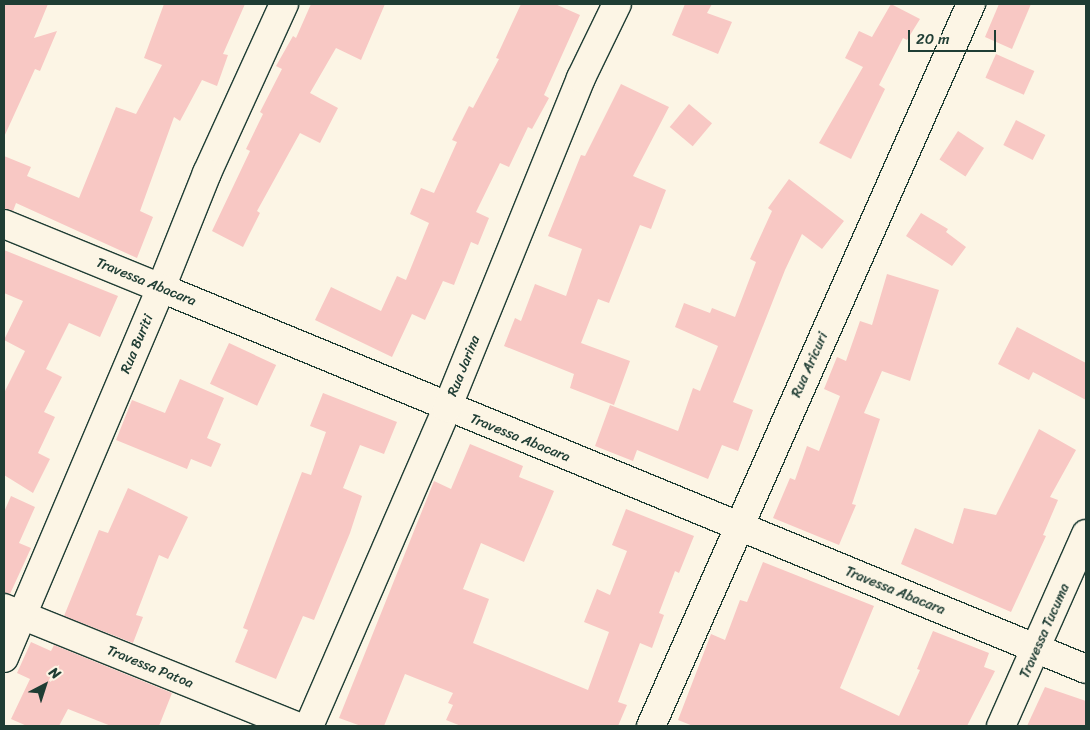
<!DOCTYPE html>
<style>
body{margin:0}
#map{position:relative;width:1090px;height:730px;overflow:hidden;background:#fcf5e5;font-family:Sriracha,sans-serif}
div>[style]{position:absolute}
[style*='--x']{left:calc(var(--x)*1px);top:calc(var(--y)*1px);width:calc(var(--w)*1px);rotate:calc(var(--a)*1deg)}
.building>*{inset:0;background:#f8c8c4;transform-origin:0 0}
.roads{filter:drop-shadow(1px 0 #1f3d34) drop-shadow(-1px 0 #1f3d34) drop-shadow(0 1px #1f3d34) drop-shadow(0 -1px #1f3d34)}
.street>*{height:28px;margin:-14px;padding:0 14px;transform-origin:14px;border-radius:14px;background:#fcf5e5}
.secondary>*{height:28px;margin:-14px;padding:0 14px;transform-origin:14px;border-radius:14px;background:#fcf5e5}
span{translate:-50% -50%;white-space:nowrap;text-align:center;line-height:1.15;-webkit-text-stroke:4.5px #fcf5e5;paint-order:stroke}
.street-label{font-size:14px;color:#1f3d34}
.frame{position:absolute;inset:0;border:5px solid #1f3d34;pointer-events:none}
.north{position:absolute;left:20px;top:660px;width:50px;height:50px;-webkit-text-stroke:4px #fcf5e5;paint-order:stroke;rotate:40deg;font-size:14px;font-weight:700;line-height:20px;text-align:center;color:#1f3d34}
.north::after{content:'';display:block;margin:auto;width:18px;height:22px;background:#1f3d34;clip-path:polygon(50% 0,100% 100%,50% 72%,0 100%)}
.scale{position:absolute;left:908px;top:30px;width:88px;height:22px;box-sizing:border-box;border:2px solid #1f3d34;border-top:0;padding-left:6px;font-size:15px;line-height:18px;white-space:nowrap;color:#1f3d34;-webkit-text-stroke:4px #fcf5e5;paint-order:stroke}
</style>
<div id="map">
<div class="building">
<i style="clip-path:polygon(4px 4px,48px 4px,34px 38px,57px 31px,40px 71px,35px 69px,4px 137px)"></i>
<i style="clip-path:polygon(164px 4px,245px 4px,223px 54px,228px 55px,217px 86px,202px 80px,180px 121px,174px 117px,140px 211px,153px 217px,137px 258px,16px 203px,13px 211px,4px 209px,4px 156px,31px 167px,27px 176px,79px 198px,116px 107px,136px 114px,162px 65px,144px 58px)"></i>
<i style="clip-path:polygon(311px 4px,385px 4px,361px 60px,336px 48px,310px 93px,338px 108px,320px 143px,300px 133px,257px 211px,260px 213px,243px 247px,212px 231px,250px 151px,246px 149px,263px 114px,260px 112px,282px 69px,276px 66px,293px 36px,296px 38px)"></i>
<i style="clip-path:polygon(521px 4px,555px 4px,580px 15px,544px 95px,549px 98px,532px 129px,528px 127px,509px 167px,500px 163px,476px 212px,489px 218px,478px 245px,471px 242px,454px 285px,443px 281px,425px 320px,412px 314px,392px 357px,315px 320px,331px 287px,381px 311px,397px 276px,406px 280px,429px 223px,410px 214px,421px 188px,434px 193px,457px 142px,452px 140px,469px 106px,473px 108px,499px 59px,496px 58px)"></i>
<i style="clip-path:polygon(685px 4px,712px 4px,707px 13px,732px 22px,718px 54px,672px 35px)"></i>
<i style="clip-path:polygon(891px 4px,920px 19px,907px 40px,903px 38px,879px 85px,885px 89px,851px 159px,819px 143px,863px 67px,845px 58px,859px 31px,872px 37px)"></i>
<i style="clip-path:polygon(999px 4px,1031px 4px,1012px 49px,985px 37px)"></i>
<i style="left:996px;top:54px;width:42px;height:26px;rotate:24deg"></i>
<i style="clip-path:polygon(621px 84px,669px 107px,633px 176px,666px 190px,651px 229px,640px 225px,609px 303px,598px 299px,581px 343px,630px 361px,614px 405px,570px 388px,574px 374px,504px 346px,515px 318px,521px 321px,535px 284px,566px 296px,582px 249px,548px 236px,581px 155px,585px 156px)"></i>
<i style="left:689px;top:104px;width:30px;height:30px;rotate:40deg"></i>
<i style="left:1016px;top:120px;width:33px;height:28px;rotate:27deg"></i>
<i style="left:958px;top:131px;width:31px;height:34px;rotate:33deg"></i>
<i style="clip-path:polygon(789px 179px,844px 221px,822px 249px,802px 234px,785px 270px,733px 402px,753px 410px,738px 451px,722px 445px,708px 479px,637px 450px,633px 461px,595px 446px,610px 405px,678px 431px,693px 388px,700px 391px,718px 346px,675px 327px,684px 303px,710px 313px,712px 308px,735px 317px,756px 262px,750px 259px,772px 211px,768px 208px)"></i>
<i style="clip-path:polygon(921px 213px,948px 229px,946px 232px,966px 247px,952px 266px,906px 236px)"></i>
<i style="clip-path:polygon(4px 250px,118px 296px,100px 337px,69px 323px,46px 369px,62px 377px,44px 412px,55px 417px,38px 453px,50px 459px,33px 493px,4px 475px,4px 393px,25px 351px,4px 340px,23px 301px,4px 293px)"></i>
<i style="clip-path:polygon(887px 274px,939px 290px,910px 381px,882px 371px,864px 413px,880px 419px,852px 504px,856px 505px,839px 545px,773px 518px,790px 478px,795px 480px,807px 446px,819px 451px,840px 396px,824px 389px,837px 357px,846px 361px,860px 321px,872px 325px)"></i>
<i style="clip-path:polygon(1017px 327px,1086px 363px,1086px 400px,1033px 372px,1029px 380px,998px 364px)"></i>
<i style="left:229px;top:343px;width:52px;height:45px;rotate:25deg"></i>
<i style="clip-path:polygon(180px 379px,224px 398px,207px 438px,221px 444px,211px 467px,191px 459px,187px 469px,116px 440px,132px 400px,165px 413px)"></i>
<i style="clip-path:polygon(323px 393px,397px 422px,384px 454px,360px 445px,343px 488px,362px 496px,350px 533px,314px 620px,303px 616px,276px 679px,235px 662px,248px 630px,243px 628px,302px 472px,311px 475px,326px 432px,310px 426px)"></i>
<i style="clip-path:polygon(1039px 429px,1076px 450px,1050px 497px,1058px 500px,1043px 535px,1046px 536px,1011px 612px,901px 564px,915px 528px,953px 544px,964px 508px,996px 515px)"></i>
<i style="clip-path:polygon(470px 444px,523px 466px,519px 477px,554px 491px,524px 562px,481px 543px,463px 589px,489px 599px,473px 643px,588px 690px,609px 632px,584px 622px,597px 589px,610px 595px,627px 551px,612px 545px,626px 509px,694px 536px,679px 573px,675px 571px,659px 613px,664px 615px,652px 648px,640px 643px,618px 702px,627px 705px,618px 726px,461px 726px,446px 720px,453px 705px,448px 703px,453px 693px,405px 674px,384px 726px,361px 726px,339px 718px,434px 481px,451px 489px)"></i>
<i style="clip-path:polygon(128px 488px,188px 517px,168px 559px,159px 555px,136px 615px,143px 617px,133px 643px,64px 616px,99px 530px,108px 533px)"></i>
<i style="clip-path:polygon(11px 496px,35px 507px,19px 543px,31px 548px,10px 594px,4px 593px,4px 512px)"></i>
<i style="clip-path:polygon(763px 562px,874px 606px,840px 688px,899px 716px,920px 670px,917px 669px,933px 631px,989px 653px,984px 667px,995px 671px,967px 726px,693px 726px,678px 720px,711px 634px,725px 640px,740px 600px,747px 602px)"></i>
<i style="clip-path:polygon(31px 642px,51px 651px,54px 645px,172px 693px,159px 726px,111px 726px,68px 709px,59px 726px,27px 726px,11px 719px,30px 679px,17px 673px)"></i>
<i style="clip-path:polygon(1045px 687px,1086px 701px,1086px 726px,1027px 726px)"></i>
</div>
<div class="roads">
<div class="street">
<i style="--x:284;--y:4;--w:186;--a:114.5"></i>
<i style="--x:207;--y:173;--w:124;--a:111.8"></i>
<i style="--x:161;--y:288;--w:1000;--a:22.39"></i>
<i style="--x:4;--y:608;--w:315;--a:22"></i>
<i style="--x:309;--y:726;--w:347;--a:-66.5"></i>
<i style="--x:447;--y:408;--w:356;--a:-67.9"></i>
<i style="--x:581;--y:78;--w:82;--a:-64.1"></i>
<i style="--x:651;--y:726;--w:790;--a:-66.1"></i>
<i style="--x:1001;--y:726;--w:210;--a:-66.1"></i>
</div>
<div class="secondary">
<i style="--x:4;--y:224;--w:170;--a:22.2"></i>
<i style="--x:161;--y:288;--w:402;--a:113"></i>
</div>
</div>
<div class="street-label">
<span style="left:146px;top:282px;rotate:22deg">Travessa Abacara</span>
<span style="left:137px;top:344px;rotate:-67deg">Rua Buriti</span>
<span style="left:810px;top:365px;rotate:-66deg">Rua Aricuri</span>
<span style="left:464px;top:366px;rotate:-68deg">Rua Jarina</span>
<span style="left:520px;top:438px;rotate:22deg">Travessa Abacara</span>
<span style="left:895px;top:591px;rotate:22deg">Travessa Abacara</span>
<span style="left:1045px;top:631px;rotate:-66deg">Travessa Tucuma</span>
<span style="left:150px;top:667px;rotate:22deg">Travessa Patoa</span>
</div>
<div class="frame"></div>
<div class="north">N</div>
<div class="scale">20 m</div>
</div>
